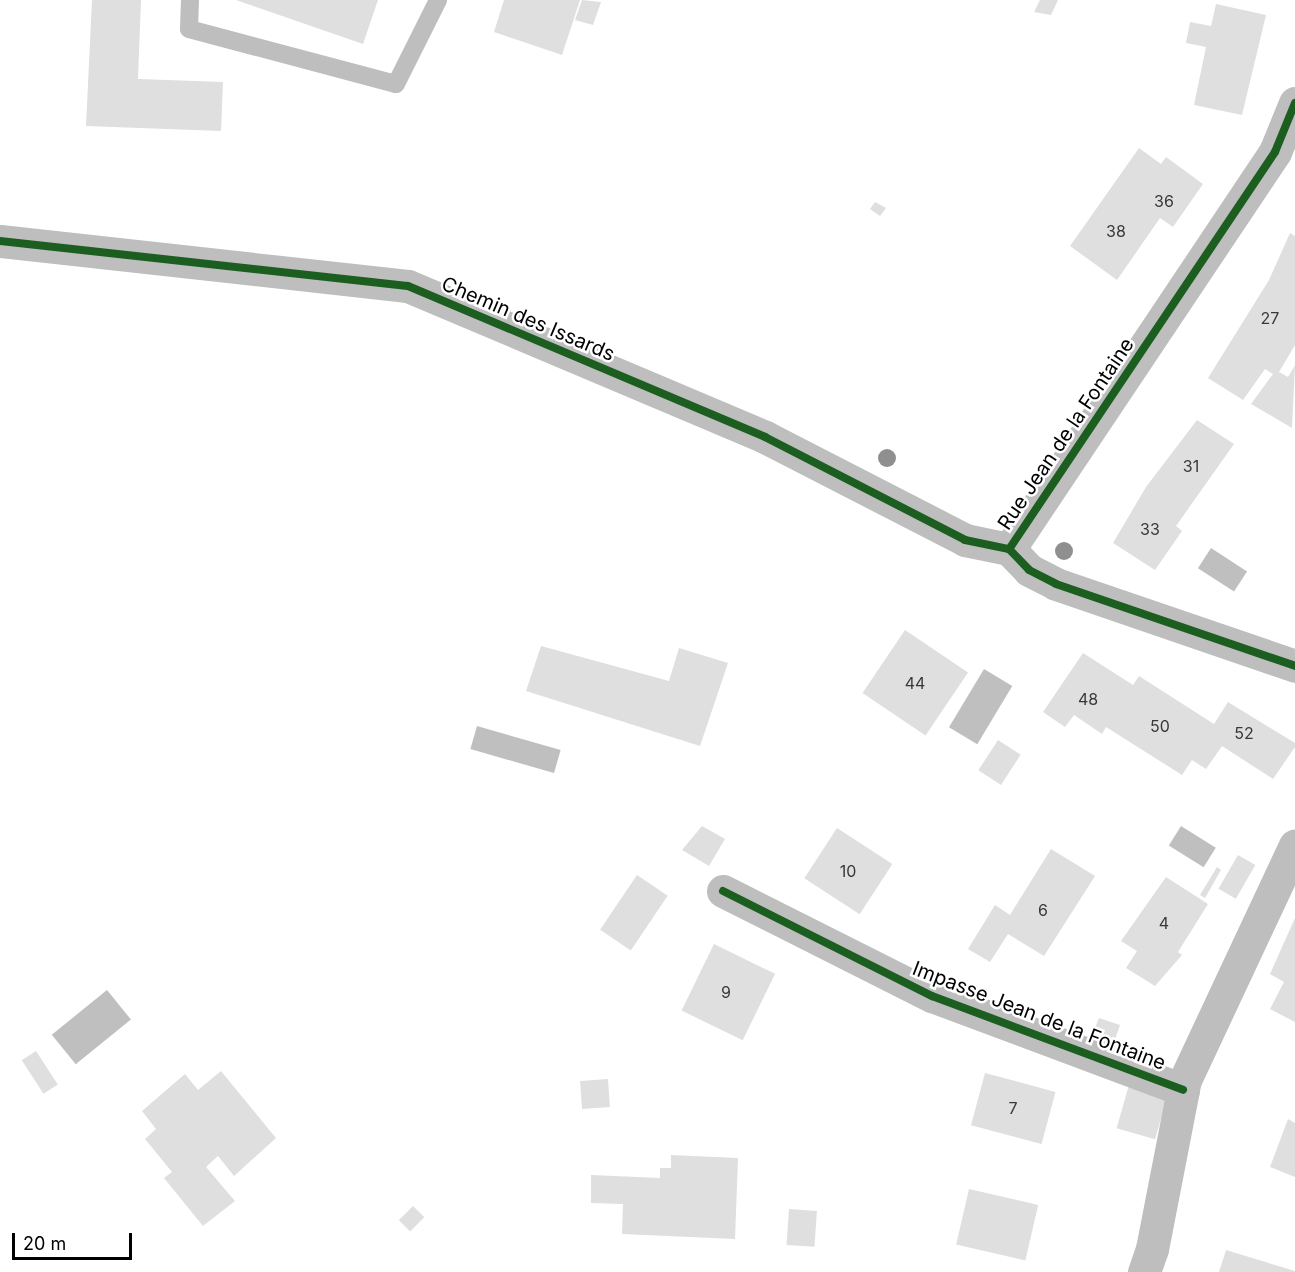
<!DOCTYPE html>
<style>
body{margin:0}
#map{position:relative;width:1295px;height:1272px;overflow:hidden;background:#fff;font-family:Inter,sans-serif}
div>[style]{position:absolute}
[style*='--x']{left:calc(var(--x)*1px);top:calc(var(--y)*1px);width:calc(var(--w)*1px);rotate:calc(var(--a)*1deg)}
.water>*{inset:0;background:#bfbfbf;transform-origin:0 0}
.building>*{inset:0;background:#dfdfdf;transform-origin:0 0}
.service>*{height:18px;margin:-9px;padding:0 9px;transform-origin:9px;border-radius:9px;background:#bebebe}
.minor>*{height:33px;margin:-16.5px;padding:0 16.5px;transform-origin:16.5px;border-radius:16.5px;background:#bebebe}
.cycleway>*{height:8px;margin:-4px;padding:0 4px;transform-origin:4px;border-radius:4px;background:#1b5e20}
.trees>*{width:18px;height:18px;margin:-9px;border-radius:50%;background:#8f8f8f}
span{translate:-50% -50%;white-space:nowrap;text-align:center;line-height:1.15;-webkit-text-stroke:5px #fff;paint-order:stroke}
.number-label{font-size:16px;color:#383838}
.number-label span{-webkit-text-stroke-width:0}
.street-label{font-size:20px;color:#000}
.scale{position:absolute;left:12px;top:1233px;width:120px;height:27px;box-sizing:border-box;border:3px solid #000;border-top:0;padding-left:8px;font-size:18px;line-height:21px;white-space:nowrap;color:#000;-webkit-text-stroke:4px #fff;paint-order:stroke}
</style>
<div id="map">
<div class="water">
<i style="left:1211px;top:548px;width:43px;height:24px;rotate:33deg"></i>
<i style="left:984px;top:669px;width:33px;height:68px;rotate:31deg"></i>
<i style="left:477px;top:726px;width:87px;height:24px;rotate:16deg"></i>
<i style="left:1181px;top:826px;width:41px;height:23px;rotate:32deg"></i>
<i style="left:107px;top:990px;width:38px;height:71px;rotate:51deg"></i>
</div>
<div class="building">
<i style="clip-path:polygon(92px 0,141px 0,138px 79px,223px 82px,221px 131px,86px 126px)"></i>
<i style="clip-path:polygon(236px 0,378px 0,363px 44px)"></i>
<i style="clip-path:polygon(504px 0,580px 0,562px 55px,494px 32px)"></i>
<i style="clip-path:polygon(582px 0,601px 2px,593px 25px,575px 20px)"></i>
<i style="clip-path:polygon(1040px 0,1058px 0,1051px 15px,1034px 12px)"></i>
<i style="clip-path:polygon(1216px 4px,1266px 15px,1242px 115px,1194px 105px,1206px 47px,1186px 43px,1190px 22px,1211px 26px)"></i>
<i style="clip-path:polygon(1139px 148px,1161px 164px,1166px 157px,1203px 184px,1173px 227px,1160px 218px,1117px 280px,1070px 246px)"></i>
<i style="clip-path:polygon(875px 202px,886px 208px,880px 216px,870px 209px)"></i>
<i style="clip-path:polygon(1290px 233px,1295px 236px,1295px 345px,1279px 372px,1288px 377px,1295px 365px,1292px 428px,1251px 404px,1273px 374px,1265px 369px,1243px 400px,1208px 378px,1269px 280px)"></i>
<i style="clip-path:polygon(1197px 420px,1234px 444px,1176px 526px,1182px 531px,1155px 570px,1113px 543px,1146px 487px)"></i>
<i style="left:905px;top:630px;width:76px;height:76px;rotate:34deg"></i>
<i style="clip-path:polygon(541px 646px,669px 681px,679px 648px,728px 663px,700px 746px,526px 691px)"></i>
<i style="clip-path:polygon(1083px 653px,1133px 685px,1139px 676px,1214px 724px,1228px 702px,1295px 743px,1295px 747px,1273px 779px,1222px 746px,1206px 769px,1192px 760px,1182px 775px,1106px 727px,1102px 734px,1074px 715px,1065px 727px,1043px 712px)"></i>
<i style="left:998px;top:740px;width:27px;height:36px;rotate:33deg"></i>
<i style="clip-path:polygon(702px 826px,725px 839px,709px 866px,682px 850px)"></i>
<i style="left:837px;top:828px;width:66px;height:60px;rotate:33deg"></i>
<i style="clip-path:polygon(1051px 849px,1095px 876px,1044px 956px,1008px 934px,990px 962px,968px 949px,995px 905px,1010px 915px)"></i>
<i style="left:1238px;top:855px;width:20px;height:39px;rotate:30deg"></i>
<i style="clip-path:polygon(1217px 867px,1221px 870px,1205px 898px,1200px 895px)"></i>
<i style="left:637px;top:875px;width:37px;height:66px;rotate:34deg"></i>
<i style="clip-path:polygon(1166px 877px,1208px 904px,1178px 952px,1182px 955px,1155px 986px,1126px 968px,1137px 951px,1121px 941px)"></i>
<i style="clip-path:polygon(1295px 918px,1295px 1022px,1270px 1009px,1284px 982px,1270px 974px)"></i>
<i style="left:714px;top:944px;width:68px;height:74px;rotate:26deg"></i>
<i style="clip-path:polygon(1099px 1018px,1120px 1025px,1112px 1048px,1089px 1043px)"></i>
<i style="left:36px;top:1051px;width:40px;height:17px;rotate:57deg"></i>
<i style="clip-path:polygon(221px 1071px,276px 1138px,234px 1176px,218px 1156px,206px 1167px,235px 1201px,203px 1226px,164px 1178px,172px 1172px,145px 1139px,156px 1129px,142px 1111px,185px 1074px,198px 1090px)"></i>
<i style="left:985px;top:1073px;width:73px;height:54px;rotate:15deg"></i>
<i style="left:608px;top:1079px;width:28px;height:28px;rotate:86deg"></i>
<i style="left:1129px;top:1085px;width:40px;height:45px;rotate:16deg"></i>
<i style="clip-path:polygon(1288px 1119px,1295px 1123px,1295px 1177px,1270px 1167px)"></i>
<i style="clip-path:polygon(671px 1155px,738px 1158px,735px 1239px,622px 1234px,623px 1204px,591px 1203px,591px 1175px,660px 1178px,660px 1168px,671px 1168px)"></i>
<i style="left:969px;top:1189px;width:71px;height:57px;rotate:13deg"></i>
<i style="left:413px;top:1206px;width:16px;height:20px;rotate:45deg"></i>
<i style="left:789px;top:1209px;width:28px;height:36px;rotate:4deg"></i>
<i style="clip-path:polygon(1226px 1250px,1295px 1271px,1295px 1272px,1219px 1272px)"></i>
</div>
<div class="service">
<i style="--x:190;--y:0;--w:29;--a:92"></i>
<i style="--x:189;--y:29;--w:214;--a:14.9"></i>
<i style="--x:396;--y:84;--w:94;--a:-63.4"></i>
</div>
<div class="minor">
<i style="--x:1295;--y:103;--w:53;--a:112.2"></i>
<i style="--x:1275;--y:152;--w:478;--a:123.8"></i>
<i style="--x:1009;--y:549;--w:29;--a:46"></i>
<i style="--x:1029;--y:570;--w:30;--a:27"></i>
<i style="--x:1056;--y:584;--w:253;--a:18.9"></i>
<i style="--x:0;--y:241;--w:410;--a:6.3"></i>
<i style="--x:408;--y:286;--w:388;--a:22.9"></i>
<i style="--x:765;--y:437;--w:225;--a:27.2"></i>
<i style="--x:965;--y:540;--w:45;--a:11.6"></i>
<i style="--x:723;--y:891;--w:234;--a:26.7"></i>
<i style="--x:932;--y:996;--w:268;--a:20.5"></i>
<i style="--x:1144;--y:1272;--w:24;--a:-71"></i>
<i style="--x:1152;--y:1249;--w:172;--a:-79"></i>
<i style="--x:1185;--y:1080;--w:259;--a:-64.9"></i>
</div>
<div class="cycleway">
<i style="--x:1295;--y:103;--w:53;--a:112.2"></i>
<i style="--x:1275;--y:152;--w:478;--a:123.8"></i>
<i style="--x:1009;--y:549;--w:29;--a:46"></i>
<i style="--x:1029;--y:570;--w:30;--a:27"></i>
<i style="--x:1056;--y:584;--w:253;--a:18.9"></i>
<i style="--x:0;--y:241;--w:410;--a:6.3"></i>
<i style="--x:408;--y:286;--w:388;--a:22.9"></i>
<i style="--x:765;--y:437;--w:225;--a:27.2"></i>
<i style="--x:965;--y:540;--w:45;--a:11.6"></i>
<i style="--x:723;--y:891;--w:234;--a:26.7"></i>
<i style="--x:932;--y:996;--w:268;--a:20.5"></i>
</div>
<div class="trees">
<i style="left:887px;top:458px"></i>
<i style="left:1064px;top:551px"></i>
</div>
<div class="number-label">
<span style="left:1164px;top:201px">36</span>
<span style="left:1116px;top:231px">38</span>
<span style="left:1270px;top:318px">27</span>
<span style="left:1191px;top:466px">31</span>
<span style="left:1150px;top:529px">33</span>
<span style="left:915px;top:683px">44</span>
<span style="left:1088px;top:699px">48</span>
<span style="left:1160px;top:726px">50</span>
<span style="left:1244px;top:733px">52</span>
<span style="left:848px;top:871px">10</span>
<span style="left:1043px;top:910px">6</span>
<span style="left:1164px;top:923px">4</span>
<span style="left:726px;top:992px">9</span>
<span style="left:1013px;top:1108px">7</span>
</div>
<div class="street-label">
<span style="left:528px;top:319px;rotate:23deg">Chemin des Issards</span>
<span style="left:1066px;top:434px;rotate:-56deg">Rue Jean de la Fontaine</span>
<span style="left:1039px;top:1016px;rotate:21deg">Impasse Jean de la Fontaine</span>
</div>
<div class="scale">20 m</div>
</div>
